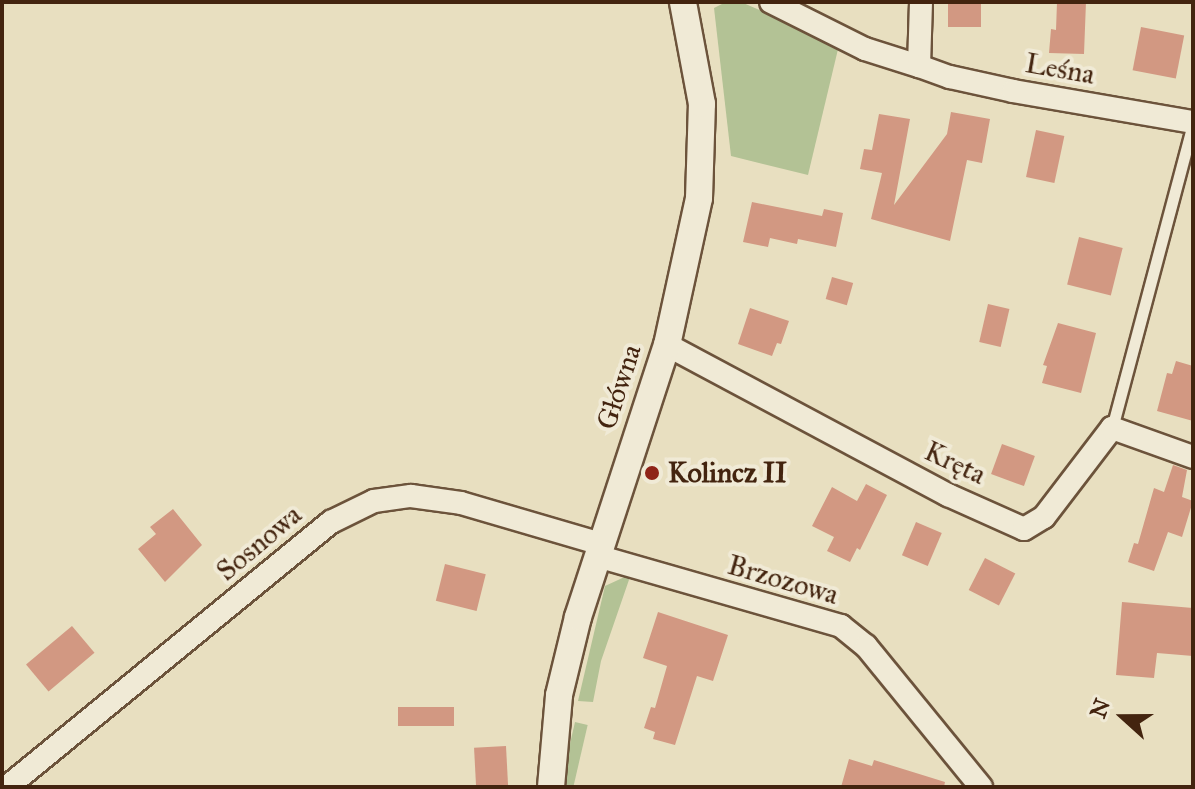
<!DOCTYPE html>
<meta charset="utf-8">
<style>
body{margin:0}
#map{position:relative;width:1195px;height:789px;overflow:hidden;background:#e8dfc0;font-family:"IM FELL Great Primer",serif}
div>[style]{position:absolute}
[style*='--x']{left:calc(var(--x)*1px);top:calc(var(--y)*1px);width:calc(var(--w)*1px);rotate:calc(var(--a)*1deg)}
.green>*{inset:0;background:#b3c295;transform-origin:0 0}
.building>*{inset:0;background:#d29882;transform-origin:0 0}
.roads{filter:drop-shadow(2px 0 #6c533b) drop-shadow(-2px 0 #6c533b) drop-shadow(0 2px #6c533b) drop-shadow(0 -2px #6c533b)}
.service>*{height:11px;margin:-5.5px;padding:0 5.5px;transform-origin:5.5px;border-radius:5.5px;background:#f0ead6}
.minor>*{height:22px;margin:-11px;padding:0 11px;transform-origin:11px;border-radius:11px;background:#f0ead6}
.tertiary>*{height:26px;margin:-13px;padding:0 13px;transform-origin:13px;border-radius:13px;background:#f0ead6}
.dots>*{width:22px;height:22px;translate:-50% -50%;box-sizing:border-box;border:4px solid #f0ead6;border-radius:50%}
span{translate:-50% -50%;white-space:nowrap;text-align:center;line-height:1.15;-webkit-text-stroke:8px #f0ead6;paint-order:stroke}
.street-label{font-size:28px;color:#43240f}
.poi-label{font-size:28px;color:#43240f;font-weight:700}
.left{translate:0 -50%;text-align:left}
.frame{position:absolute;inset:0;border:4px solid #43240f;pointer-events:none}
.north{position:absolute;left:1083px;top:677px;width:80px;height:80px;-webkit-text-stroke:6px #f0ead6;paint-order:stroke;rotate:291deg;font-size:22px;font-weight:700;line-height:32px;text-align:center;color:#43240f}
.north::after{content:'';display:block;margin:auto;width:28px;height:36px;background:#43240f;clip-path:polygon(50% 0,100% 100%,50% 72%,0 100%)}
</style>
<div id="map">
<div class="green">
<i style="clip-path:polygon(726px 2px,741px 2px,839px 45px,808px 175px,731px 156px,714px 8px)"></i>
<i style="clip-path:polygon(631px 574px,601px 661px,593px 702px,578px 701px,605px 586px)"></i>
<i style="left:575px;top:722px;width:13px;height:65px;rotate:13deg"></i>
</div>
<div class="building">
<i style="left:948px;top:2px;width:33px;height:25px"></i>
<i style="clip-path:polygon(1057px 2px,1086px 2px,1084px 54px,1049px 53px,1051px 29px,1056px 30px)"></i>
<i style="left:1141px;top:27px;width:44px;height:44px;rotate:11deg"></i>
<i style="clip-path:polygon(951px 112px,990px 119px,982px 163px,967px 160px,950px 241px,871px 219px,882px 173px,860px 169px,864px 149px,872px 150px,879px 114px,910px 119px,894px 205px,947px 134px)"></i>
<i style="left:1036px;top:130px;width:29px;height:48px;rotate:12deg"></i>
<i style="clip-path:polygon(752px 202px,822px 216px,824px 209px,843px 213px,836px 247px,798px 239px,797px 244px,770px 238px,768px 247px,743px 242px)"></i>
<i style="left:1079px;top:237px;width:45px;height:49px;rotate:14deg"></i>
<i style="left:832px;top:277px;width:22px;height:23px;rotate:16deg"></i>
<i style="left:988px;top:304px;width:22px;height:39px;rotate:13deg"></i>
<i style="clip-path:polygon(750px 308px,789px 321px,781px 344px,777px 343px,772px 356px,738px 344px)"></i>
<i style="clip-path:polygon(1058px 323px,1096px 333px,1081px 393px,1042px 383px,1047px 366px,1043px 365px)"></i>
<i style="clip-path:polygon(1176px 361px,1193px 366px,1193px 421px,1157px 411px,1167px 373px,1172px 374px)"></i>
<i style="left:1002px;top:444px;width:35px;height:32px;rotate:20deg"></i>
<i style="clip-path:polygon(1173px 465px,1187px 470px,1182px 497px,1193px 501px,1182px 537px,1168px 532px,1154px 571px,1128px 562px,1134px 543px,1138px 544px,1154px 488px,1164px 492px)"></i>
<i style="clip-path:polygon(866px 484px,887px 495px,860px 550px,857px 548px,850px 562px,827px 551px,834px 537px,812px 526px,832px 487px,857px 501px)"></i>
<i style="clip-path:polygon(173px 509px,202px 545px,165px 582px,138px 549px,156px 534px,150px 527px)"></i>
<i style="left:916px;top:522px;width:28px;height:36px;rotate:23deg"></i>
<i style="left:985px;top:558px;width:34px;height:36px;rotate:27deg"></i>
<i style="left:445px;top:564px;width:42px;height:38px;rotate:14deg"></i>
<i style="clip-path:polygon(1122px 602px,1193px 608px,1193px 656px,1157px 653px,1154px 678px,1116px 675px)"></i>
<i style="clip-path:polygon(658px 612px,728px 635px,713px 681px,697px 676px,675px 745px,653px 739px,655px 732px,644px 728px,651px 707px,655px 708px,667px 666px,643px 658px)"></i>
<i style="left:72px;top:626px;width:35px;height:60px;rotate:50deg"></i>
<i style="left:398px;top:707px;width:56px;height:19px"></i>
<i style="left:506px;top:746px;width:39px;height:32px;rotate:87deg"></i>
<i style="clip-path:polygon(849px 759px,872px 766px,874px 760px,945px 782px,944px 787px,841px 787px)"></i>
</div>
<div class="roads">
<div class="service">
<i style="--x:1112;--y:428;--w:316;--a:-75.1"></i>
</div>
<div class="minor">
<i style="--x:771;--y:2;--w:105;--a:26.6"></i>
<i style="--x:865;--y:49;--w:57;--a:17.5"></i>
<i style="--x:919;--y:66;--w:64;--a:-88.2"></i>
<i style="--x:919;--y:66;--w:33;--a:20"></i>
<i style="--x:950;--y:77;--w:65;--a:12.5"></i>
<i style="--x:1013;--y:91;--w:183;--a:9.8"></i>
<i style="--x:667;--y:345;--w:319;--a:28.1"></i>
<i style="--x:948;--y:495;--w:83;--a:24.1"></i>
<i style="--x:1024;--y:529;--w:23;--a:-31"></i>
<i style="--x:1044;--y:517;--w:112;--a:-52.6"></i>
<i style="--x:1112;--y:428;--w:86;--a:19.7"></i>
<i style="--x:597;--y:556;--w:254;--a:16"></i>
<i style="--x:841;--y:626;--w:32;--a:39"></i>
<i style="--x:866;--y:646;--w:182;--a:50.8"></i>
<i style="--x:7;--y:787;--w:419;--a:-39.3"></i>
<i style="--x:331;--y:522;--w:48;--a:-26"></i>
<i style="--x:374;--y:501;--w:37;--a:-8"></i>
<i style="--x:411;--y:496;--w:50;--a:8"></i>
<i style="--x:461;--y:503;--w:146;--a:16.3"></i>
</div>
<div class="tertiary">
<i style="--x:551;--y:787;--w:92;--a:-85"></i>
<i style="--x:559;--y:695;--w:80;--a:-76.3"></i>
<i style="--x:578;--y:617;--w:286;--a:-71.9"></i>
<i style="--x:667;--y:345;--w:150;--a:-77.7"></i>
<i style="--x:699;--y:198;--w:94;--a:-88.2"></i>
<i style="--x:702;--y:104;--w:104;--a:-100.6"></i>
</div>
</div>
<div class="dots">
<i style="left:652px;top:473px;background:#8f2418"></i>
</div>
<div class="street-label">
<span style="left:1060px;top:69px;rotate:10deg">Leśna</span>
<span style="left:619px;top:387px;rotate:-72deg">Główna</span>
<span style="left:955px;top:463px;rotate:25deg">Kręta</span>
<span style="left:259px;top:543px;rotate:-40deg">Sosnowa</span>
<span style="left:783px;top:580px;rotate:16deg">Brzozowa</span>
</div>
<div class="poi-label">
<span class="left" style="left:668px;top:473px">Kolincz II</span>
</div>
<div class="frame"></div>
<div class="north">N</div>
</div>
